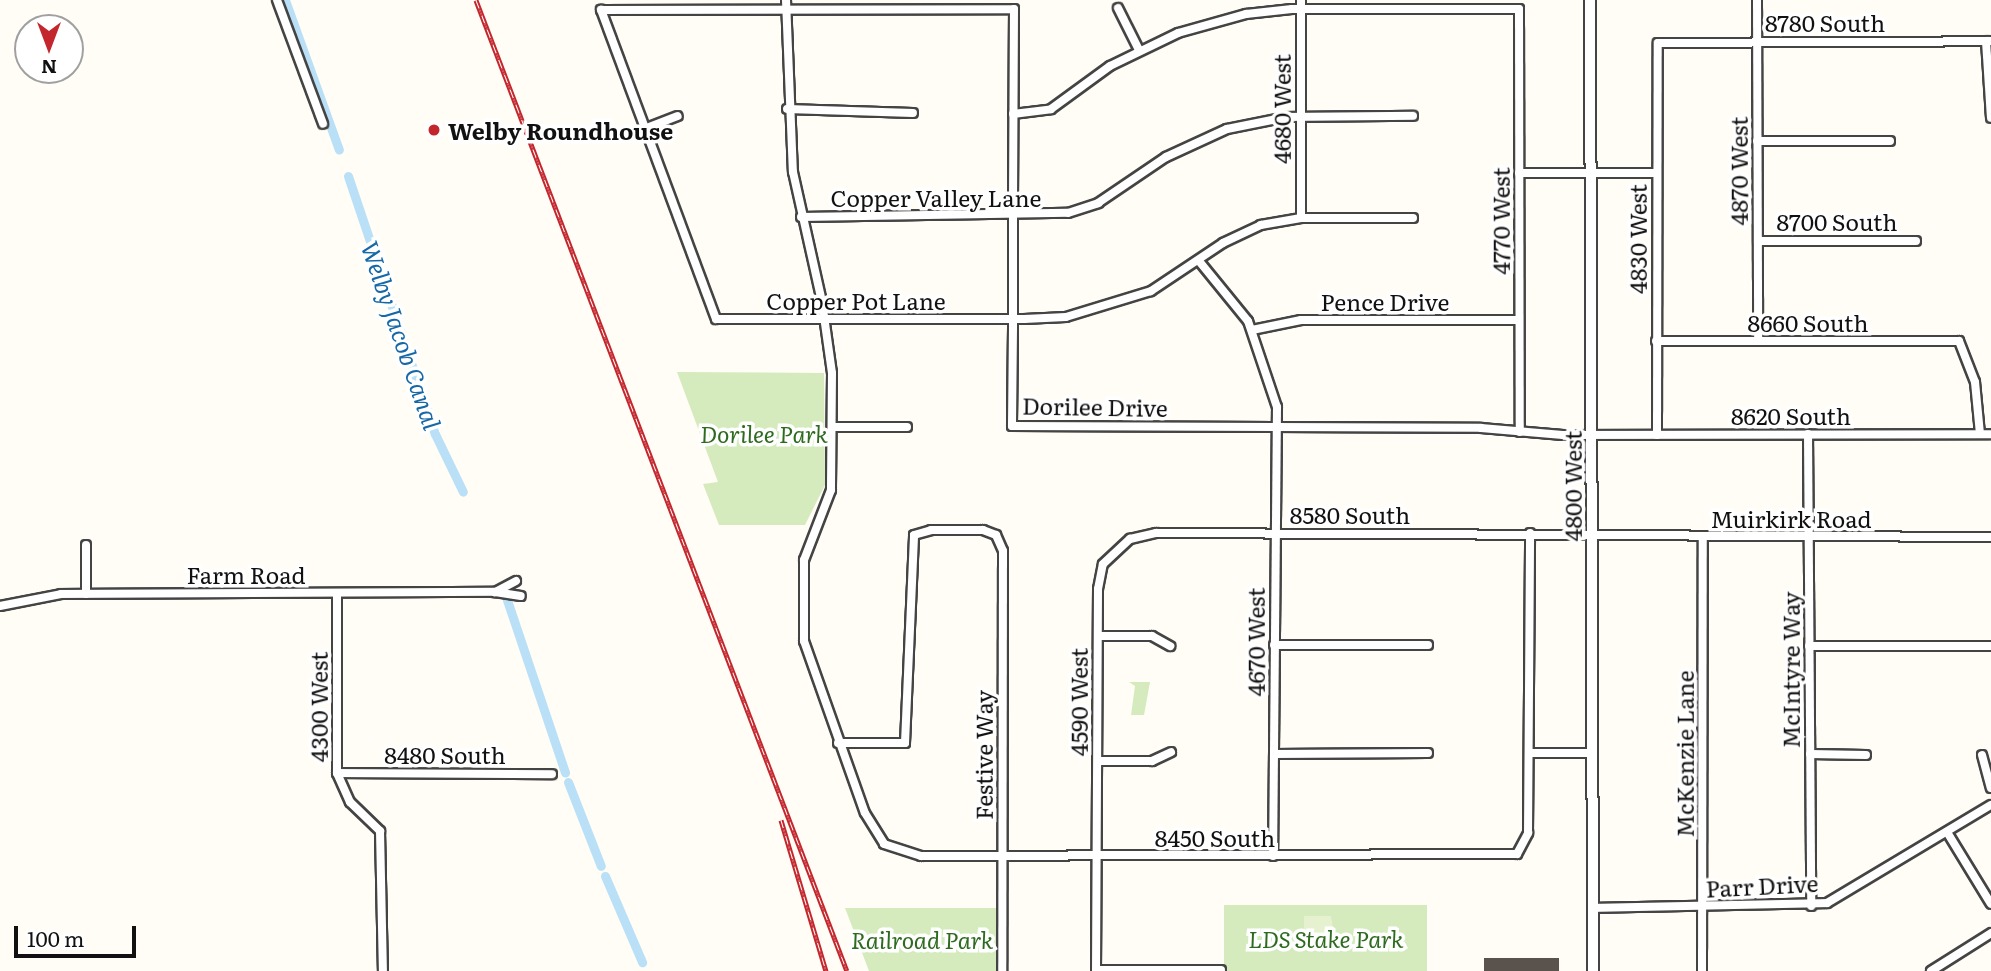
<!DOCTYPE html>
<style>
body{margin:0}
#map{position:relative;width:1991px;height:971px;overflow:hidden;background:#fffdf5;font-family:Literata,serif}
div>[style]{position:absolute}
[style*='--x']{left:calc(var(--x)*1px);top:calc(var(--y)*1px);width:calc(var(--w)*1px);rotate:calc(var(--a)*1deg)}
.green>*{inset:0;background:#d5ebbd;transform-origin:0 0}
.pitch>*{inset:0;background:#e6f2cf}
.canal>*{height:9px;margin:-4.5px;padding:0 4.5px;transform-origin:4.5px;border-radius:4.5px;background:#b9e0f7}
.building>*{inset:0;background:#5a524d;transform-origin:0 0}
.roads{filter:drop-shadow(2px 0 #444) drop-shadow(-2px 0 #444) drop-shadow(0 2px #444) drop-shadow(0 -2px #444)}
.minor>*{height:8px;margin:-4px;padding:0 4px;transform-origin:4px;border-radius:4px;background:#fff}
.tertiary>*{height:10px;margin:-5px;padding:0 5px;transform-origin:5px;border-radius:5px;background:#fff}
.rail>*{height:5px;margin-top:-2.5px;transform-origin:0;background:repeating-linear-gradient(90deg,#fff 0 8px,#c4262e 0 16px);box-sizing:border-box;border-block:2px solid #c4262e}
.dots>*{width:19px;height:19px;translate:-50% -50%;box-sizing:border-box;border:4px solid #fff;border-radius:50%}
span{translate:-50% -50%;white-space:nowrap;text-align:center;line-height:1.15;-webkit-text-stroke:7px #fff;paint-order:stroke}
.street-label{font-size:23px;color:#111}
.poi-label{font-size:23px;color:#111;font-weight:700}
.left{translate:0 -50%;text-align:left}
.park-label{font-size:23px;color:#2f6b1f;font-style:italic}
.water-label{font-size:24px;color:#1768a6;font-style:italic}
.north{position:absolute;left:14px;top:14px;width:70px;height:70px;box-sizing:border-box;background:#fff;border:2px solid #a0a0a0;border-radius:50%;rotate:180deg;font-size:19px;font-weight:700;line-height:28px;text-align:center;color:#111}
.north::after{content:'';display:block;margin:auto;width:24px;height:32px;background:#c4262e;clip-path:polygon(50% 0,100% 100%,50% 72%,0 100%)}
.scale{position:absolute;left:14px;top:926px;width:122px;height:32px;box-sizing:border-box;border:4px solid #111;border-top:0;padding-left:9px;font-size:21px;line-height:24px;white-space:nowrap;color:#111;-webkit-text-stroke:5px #fff;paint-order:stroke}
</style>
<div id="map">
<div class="green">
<i style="clip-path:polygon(677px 372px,824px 373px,825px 485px,805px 525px,719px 525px,703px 484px,718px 482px)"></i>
<i style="clip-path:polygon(1129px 682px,1150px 682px,1144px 715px,1131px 715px,1135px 686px)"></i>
<i style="left:1224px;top:905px;width:203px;height:66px"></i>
<i style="clip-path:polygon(845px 908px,998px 908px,998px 971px,869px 971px)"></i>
</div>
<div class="pitch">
<i style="clip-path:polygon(1304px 916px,1331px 916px,1336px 949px,1304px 949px)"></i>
</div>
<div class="canal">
<i style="--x:285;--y:0;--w:159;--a:70.2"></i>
<i style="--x:348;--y:176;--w:272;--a:71.4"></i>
<i style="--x:435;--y:434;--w:64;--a:64.2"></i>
<i style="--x:507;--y:600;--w:182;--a:71.4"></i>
<i style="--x:568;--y:782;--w:90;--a:68.6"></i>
<i style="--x:605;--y:876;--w:94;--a:66.7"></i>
</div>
<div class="building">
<i style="left:1559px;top:958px;width:13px;height:75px;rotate:90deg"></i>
</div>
<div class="roads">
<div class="minor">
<i style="--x:277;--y:0;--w:132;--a:69.6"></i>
<i style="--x:786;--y:0;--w:172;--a:87.7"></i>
<i style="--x:793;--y:172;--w:133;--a:77.4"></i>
<i style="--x:822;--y:302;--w:72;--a:82"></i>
<i style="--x:832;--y:373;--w:117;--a:90.5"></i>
<i style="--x:831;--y:490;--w:75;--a:111.1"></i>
<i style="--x:804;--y:560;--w:81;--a:90"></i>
<i style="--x:804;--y:641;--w:182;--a:70.5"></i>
<i style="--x:865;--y:813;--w:36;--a:58"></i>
<i style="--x:884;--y:844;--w:39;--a:18"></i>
<i style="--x:921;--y:856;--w:596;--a:-0.19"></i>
<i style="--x:1517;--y:854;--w:24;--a:-62"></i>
<i style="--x:1528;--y:833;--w:300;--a:-89.6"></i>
<i style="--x:1301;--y:0;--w:218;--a:90"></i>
<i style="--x:1757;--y:0;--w:341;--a:89.8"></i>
<i style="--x:1118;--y:8;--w:47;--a:63.4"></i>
<i style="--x:1986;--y:41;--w:77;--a:86.3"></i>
<i style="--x:787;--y:109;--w:126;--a:1.8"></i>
<i style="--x:1013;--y:114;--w:38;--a:-7"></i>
<i style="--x:1051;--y:109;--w:73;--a:-36.1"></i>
<i style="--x:1110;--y:66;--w:76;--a:-25.9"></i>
<i style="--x:1178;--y:33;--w:71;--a:-15.6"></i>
<i style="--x:1246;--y:14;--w:46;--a:-6.2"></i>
<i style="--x:1292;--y:9;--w:227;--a:0"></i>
<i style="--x:1519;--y:9;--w:423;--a:89.9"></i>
<i style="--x:644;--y:129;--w:36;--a:-21"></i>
<i style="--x:1757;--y:141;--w:133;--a:0"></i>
<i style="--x:1519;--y:173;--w:137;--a:0"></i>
<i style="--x:801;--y:217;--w:267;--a:-0.9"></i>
<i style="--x:1068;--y:213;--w:32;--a:-18"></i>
<i style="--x:1098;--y:203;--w:82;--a:-34.1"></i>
<i style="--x:1166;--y:157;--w:67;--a:-24.7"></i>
<i style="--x:1227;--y:129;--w:61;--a:-11.3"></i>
<i style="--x:1287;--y:117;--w:126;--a:-0.5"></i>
<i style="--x:1413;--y:218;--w:112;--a:180"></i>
<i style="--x:1301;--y:218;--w:41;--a:170.1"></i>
<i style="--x:1261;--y:225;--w:42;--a:154.7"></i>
<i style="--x:1223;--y:243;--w:87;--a:146.3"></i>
<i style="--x:1151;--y:291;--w:89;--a:163"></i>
<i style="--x:1066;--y:317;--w:42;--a:177.3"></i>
<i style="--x:1024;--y:319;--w:308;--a:180"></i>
<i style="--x:716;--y:319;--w:330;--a:-110.4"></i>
<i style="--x:601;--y:10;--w:413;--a:-0.1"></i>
<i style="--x:1014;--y:9;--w:208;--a:90.3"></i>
<i style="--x:1013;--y:217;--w:111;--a:90"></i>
<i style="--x:1013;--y:328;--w:98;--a:90.6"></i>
<i style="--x:1012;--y:426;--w:469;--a:0.2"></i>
<i style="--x:1481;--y:428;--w:82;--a:4.9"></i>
<i style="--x:1563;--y:435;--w:428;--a:-0.1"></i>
<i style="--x:1758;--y:241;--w:158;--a:0"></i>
<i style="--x:1199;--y:261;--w:77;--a:50.8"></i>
<i style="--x:1248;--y:321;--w:91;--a:71.4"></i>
<i style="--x:1277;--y:407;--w:449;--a:90.5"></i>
<i style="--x:1252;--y:330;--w:50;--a:-11.5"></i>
<i style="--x:1301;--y:320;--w:218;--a:0"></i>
<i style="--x:1656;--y:341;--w:303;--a:0"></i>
<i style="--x:1959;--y:341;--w:44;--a:68.7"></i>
<i style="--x:1975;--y:382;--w:52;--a:84.5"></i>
<i style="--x:832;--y:427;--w:75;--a:0"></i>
<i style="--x:1808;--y:434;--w:472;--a:89.6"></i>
<i style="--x:1657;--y:435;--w:392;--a:-89.9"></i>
<i style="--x:1658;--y:43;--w:333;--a:-0.3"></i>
<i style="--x:516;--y:581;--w:24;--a:152"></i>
<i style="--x:495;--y:592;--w:26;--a:9"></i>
<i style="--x:337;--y:593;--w:180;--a:90"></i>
<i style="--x:337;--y:773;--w:32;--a:66"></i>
<i style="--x:350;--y:802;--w:42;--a:44"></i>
<i style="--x:380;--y:831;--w:140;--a:88.8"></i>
<i style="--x:86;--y:594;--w:49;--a:-90"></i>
<i style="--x:0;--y:606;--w:62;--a:-11.1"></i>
<i style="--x:61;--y:594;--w:434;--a:-0.3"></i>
<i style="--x:1098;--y:636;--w:54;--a:0"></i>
<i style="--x:1152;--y:636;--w:21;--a:29"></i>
<i style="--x:1274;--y:645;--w:154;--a:0"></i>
<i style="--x:1809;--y:646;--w:182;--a:0"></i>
<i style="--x:838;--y:743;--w:67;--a:0"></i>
<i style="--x:905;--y:743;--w:208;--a:-87.5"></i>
<i style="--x:914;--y:535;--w:18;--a:-16"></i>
<i style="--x:931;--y:530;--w:52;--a:0"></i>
<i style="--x:983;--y:530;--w:14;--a:21"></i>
<i style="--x:996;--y:535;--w:17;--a:66"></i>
<i style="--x:1003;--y:551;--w:420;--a:90.1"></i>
<i style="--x:1531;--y:753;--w:61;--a:0"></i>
<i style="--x:1274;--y:754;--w:154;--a:-0.4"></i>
<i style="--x:1810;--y:754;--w:56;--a:1"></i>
<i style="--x:1982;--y:755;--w:34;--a:75"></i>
<i style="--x:1098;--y:761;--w:54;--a:0"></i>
<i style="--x:1152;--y:761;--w:21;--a:-25"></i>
<i style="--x:337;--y:773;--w:215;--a:0.3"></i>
<i style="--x:1947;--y:832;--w:84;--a:58.6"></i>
<i style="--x:1593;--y:908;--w:234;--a:-1.2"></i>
<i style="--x:1827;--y:903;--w:191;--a:-30.9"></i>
<i style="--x:1096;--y:970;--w:125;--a:0"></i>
<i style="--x:1096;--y:971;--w:382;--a:-89.7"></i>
<i style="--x:1098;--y:589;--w:25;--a:-79"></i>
<i style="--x:1103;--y:564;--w:37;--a:-43"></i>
<i style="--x:1130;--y:539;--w:27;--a:-13"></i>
<i style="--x:1156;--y:533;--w:835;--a:0.27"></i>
<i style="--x:1702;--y:971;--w:434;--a:-89.9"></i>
<i style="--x:1931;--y:971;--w:71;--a:-32.3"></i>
</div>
<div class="tertiary">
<i style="--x:1590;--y:0;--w:971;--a:89.82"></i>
</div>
</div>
<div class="rail">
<i style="--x:476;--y:0;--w:1039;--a:69.09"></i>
<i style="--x:781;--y:820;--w:158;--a:73.4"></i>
</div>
<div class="dots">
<i style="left:434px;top:130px;background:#c4262e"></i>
</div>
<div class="street-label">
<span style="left:1825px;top:22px">8780 South</span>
<span style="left:1281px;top:109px;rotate:-90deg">4680 West</span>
<span style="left:1738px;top:171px;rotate:-90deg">4870 West</span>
<span style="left:936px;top:197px">Copper Valley Lane</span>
<span style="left:1500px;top:221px;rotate:-90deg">4770 West</span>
<span style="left:1837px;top:221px">8700 South</span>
<span style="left:1637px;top:239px;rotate:-90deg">4830 West</span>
<span style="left:856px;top:300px">Copper Pot Lane</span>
<span style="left:1385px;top:301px">Pence Drive</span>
<span style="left:1808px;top:322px">8660 South</span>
<span style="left:1095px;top:406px;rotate:1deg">Dorilee Drive</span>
<span style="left:1791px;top:415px">8620 South</span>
<span style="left:1572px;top:486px;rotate:-90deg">4800 West</span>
<span style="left:1350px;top:514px">8580 South</span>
<span style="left:1791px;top:518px">Muirkirk Road</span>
<span style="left:246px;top:574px">Farm Road</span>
<span style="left:1255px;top:642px;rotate:-90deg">4670 West</span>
<span style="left:1790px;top:670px;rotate:-90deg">McIntyre Way</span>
<span style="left:1078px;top:702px;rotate:-90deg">4590 West</span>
<span style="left:318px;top:707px;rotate:-90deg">4300 West</span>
<span style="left:445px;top:754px">8480 South</span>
<span style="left:1684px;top:754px;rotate:-90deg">McKenzie Lane</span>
<span style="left:983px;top:755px;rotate:-90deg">Festive Way</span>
<span style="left:1215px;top:837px">8450 South</span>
<span style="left:1762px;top:885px;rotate:-3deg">Parr Drive</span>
</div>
<div class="poi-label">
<span class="left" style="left:448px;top:130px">Welby Roundhouse</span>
</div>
<div class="park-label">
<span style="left:764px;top:433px">Dorilee Park</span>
<span style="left:1326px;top:938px">LDS Stake Park</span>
<span style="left:922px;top:939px">Railroad Park</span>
</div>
<div class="water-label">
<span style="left:402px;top:335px;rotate:71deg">Welby Jacob Canal</span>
</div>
<div class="north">N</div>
<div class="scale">100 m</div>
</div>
